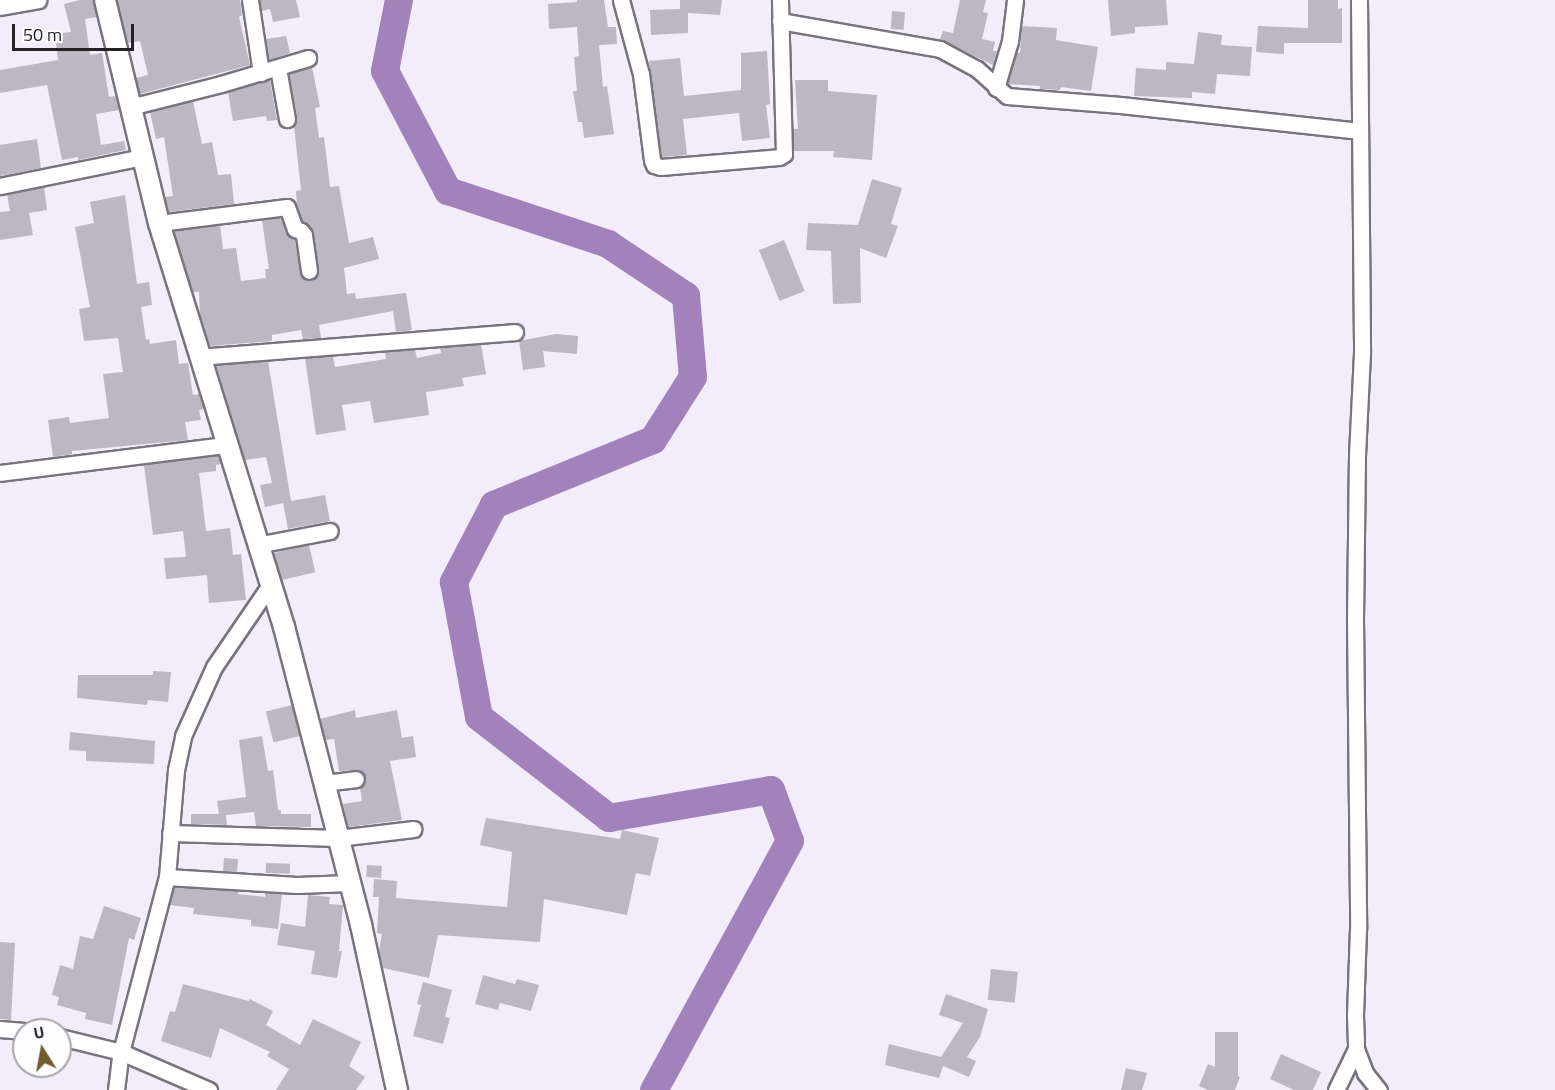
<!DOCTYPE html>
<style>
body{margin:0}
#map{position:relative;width:1555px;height:1090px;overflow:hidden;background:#f3ecfa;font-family:"Titillium Web",sans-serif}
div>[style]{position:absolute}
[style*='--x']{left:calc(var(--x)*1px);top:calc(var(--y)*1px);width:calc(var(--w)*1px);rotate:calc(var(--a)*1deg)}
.river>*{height:28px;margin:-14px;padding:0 14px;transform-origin:14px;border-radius:14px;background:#a182ba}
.building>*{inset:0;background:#bdb7c3;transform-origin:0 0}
.roads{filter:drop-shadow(2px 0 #79737f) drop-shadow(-2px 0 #79737f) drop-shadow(0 2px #79737f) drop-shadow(0 -2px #79737f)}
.minor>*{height:15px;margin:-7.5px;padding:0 7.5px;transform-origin:7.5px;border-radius:7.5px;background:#fff}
.tertiary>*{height:20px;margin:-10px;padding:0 10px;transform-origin:10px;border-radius:10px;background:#fff}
span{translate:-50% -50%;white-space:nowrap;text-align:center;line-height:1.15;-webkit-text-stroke:4.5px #fdfcff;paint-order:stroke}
.north{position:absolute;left:12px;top:1018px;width:60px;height:60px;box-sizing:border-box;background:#fdfcff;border:2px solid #a7a5a9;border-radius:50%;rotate:349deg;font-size:16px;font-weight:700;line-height:24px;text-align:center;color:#252227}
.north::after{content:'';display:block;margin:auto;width:21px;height:27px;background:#705c2b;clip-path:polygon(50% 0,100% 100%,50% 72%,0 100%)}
.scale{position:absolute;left:12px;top:24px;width:122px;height:27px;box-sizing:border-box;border:3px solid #252227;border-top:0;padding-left:8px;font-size:18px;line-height:21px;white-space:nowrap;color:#252227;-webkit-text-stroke:4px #fdfcff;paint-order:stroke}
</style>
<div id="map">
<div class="river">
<i style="--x:399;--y:0;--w:72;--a:101.2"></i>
<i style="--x:385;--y:71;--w:136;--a:62.3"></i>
<i style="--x:448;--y:191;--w:169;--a:18.3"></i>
<i style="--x:608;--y:244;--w:94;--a:33.7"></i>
<i style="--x:686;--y:296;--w:81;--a:85.1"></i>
<i style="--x:693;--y:377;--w:75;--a:122.4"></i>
<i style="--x:653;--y:440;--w:172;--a:157.8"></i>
<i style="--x:494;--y:505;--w:87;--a:117.5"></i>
<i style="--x:454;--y:582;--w:137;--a:79.5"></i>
<i style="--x:479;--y:717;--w:165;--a:37.8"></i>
<i style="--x:609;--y:818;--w:164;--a:-9.8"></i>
<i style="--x:771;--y:790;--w:54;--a:69.6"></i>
<i style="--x:790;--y:841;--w:284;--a:118.6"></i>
</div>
<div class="building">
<i style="clip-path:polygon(80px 0,93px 0,97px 17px,85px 19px,90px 55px,102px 53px,109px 97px,116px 96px,119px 110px,96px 114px,101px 145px,124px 141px,126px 150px,78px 160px,78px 157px,62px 160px,47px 85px,0 93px,0 70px,58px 60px,55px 34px,71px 32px,64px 4px)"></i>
<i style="clip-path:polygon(117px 0,240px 0,242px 15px,239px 17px,250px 65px,140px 94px,136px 78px,148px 75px,140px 41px,128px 43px)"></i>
<i style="clip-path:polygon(260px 0,296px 0,300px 17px,273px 22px,270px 9px,262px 11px)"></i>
<i style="clip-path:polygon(577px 0,604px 0,608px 27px,616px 27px,617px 44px,599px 45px,603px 87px,607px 86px,614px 134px,584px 138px,582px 122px,578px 122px,573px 91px,577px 91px,574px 57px,579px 56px,577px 27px,549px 29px,548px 4px,577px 2px)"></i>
<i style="clip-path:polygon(680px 0,722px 0,720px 15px,688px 13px,688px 33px,651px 35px,650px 10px,680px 9px)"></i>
<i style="clip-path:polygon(960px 0,986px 0,983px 12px,988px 13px,982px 39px,995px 42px,993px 51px,997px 51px,993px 65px,940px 39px,943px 31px,953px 33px)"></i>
<i style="clip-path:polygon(1108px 0,1166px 0,1168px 25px,1135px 27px,1135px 33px,1111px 36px)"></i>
<i style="clip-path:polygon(1308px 0,1338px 0,1338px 9px,1342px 8px,1342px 43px,1284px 43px,1284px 54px,1256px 52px,1258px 26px,1308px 28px)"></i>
<i style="left:892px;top:11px;width:13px;height:18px;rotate:4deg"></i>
<i style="clip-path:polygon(1022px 26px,1057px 28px,1056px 40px,1098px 47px,1091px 91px,1061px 87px,1060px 90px,1040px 89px,1040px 86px,1008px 84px,1017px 53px,1020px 53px)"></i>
<i style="clip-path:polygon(1198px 32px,1222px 35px,1221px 45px,1252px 47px,1250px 76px,1217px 74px,1215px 94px,1192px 92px,1192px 98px,1134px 96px,1136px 68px,1166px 70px,1166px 62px,1194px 64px)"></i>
<i style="clip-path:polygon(286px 36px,290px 53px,269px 60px,266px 39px)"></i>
<i style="clip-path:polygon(767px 51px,770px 104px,766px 105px,770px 138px,742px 141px,739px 113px,683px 119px,687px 155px,661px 157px,649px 61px,680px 58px,684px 96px,741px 90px,741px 53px)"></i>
<i style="clip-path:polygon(312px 67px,320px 107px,315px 108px,319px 138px,324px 137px,330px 187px,339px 186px,349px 243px,373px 237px,379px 259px,344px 268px,347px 294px,355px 293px,356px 299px,406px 293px,412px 330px,396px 332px,393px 311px,319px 325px,321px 338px,303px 339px,301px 330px,272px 335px,272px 341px,210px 346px,200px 314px,199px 292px,193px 292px,174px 231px,220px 225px,223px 249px,236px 248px,241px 281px,266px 278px,265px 269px,269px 269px,262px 220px,280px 218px,288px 236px,295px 239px,301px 276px,310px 281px,318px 274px,314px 233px,303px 221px,297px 206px,296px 191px,301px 190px,294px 126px,297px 117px,289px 74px)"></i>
<i style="clip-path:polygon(270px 80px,277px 120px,267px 121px,266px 116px,233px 121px,228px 92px)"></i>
<i style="clip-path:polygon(795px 80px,828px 80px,828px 91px,877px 95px,872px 160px,833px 157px,834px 151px,794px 151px,793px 129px,798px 129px)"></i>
<i style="clip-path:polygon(193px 101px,202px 144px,212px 142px,218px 175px,231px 174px,234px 204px,169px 212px,165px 197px,173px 196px,164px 137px,156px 139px,150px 112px)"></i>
<i style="clip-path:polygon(37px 139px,41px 168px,0 176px,0 145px)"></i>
<i style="clip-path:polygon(872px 179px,902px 188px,891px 224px,898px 226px,886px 258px,860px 248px,861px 303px,833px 304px,831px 251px,806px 250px,808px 223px,858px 225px)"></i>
<i style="clip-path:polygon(44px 187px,47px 210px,29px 213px,33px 235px,0 240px,0 212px,10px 211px,7px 194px)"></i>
<i style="clip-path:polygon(125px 195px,137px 284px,149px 282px,152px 305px,141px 307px,146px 340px,149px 339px,150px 344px,176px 340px,179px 364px,188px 363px,193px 395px,199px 394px,204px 409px,199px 410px,201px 420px,185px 422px,188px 440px,72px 451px,72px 454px,53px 457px,48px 420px,69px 417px,70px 423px,109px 418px,103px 374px,123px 372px,118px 338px,84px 341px,79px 309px,90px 307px,75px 227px,94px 223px,90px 202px)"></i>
<i style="left:784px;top:240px;width:55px;height:27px;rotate:68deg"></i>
<i style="clip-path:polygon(556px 334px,578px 336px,577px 354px,543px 351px,545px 367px,523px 370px,519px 341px)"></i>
<i style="clip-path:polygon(481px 344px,486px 374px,462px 378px,464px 386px,426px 392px,429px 415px,374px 423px,370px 401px,342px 405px,346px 430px,316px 435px,305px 358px,333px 356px,335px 367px,386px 359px,385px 352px,390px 352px,415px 350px,417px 358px,441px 353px,440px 348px)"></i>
<i style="clip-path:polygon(268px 361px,291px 501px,325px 495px,330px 521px,288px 529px,283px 503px,265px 507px,260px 485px,272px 483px,266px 457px,245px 460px,216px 365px)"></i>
<i style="clip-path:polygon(218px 456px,221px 464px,216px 465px,216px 471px,199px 473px,206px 531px,230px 528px,233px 555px,241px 554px,246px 600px,209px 603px,207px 575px,166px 579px,164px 558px,186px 557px,183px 531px,153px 535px,144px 465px)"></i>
<i style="left:309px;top:545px;width:28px;height:37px;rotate:77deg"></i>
<i style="clip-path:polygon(153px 671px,171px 672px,168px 702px,148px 700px,147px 705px,77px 698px,78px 675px,153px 675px)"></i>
<i style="left:292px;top:705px;width:32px;height:27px;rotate:76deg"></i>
<i style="clip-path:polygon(355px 710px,356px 718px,397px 710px,402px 738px,413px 736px,416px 757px,390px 761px,402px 820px,348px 827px,343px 804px,362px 801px,360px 788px,365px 783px,366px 777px,359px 770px,339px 771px,334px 739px,326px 740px,320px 719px)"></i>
<i style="clip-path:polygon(70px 732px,155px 741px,154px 764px,86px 761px,86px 751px,69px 750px)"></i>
<i style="clip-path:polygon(262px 736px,268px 771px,273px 770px,278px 810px,281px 810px,281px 814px,311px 814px,311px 827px,256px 826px,254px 812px,226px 815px,227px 825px,191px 824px,191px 814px,219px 814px,217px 801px,246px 797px,239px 740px)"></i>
<i style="clip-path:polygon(486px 818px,620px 839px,622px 830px,659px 838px,650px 876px,636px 873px,627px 915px,544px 899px,540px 942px,438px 935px,429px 978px,383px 968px,379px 950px,382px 934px,377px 933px,379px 897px,373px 897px,374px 879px,397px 881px,396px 898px,507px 907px,512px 852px,480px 845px)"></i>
<i style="left:224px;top:858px;width:14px;height:13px;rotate:4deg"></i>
<i style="left:266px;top:863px;width:24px;height:10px;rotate:2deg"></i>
<i style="left:367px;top:865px;width:15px;height:12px;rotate:4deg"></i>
<i style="clip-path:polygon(174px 887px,238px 891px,238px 894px,265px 897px,265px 893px,282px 894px,278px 929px,251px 926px,251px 920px,193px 914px,194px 908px,170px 905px)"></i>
<i style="clip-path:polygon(308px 895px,330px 897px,329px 904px,343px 905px,339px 951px,342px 951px,337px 978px,311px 974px,315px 951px,277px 945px,281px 923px,305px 927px)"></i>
<i style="clip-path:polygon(104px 906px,141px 918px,134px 940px,129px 938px,112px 1025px,85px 1019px,86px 1013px,57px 1005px,59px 997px,52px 995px,60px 965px,73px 969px,80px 936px,93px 939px)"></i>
<i style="clip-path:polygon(0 942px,15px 943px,11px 1020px,0 1019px)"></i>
<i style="left:991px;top:969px;width:27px;height:31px;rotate:6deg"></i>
<i style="clip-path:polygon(483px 975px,515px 984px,517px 979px,539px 985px,531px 1011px,500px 1003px,498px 1010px,475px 1004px)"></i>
<i style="clip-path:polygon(423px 982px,452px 990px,445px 1017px,450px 1018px,443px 1044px,413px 1036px,421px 1005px,417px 1004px)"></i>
<i style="clip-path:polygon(183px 984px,249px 1001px,250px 999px,273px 1011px,266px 1025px,300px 1045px,313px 1019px,361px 1042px,349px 1066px,365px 1077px,356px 1090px,276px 1090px,289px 1069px,267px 1056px,270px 1052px,220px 1028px,211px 1058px,161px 1041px,170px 1011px,175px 1012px)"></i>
<i style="clip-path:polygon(946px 994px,988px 1009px,980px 1037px,967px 1057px,976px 1061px,969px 1077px,943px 1066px,939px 1078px,885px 1065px,889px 1044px,941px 1057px,963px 1023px,939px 1015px)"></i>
<i style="clip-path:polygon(1215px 1032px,1238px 1032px,1238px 1076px,1240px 1077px,1235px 1090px,1208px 1090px,1199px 1086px,1208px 1064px,1215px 1067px)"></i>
<i style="clip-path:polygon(1281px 1054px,1321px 1072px,1313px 1090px,1294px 1090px,1270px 1079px)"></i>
<i style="clip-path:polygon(1126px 1068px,1147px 1073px,1142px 1090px,1121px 1090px)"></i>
</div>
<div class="roads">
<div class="minor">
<i style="--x:250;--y:0;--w:74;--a:81.4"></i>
<i style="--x:621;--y:0;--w:77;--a:74.9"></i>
<i style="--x:641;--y:74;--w:87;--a:82.7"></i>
<i style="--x:652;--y:160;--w:5;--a:68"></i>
<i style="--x:654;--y:165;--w:7;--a:16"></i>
<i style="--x:661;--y:167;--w:118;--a:-4.8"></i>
<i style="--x:779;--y:157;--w:6;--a:-31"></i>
<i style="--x:784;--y:154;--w:154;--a:-91.5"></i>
<i style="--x:1359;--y:0;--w:353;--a:89.5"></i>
<i style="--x:1362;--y:353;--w:102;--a:92.8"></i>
<i style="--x:1357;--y:455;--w:164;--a:90.7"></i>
<i style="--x:1355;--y:619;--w:310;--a:89.4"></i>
<i style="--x:1358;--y:929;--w:87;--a:92"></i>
<i style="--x:1355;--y:1016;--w:33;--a:88"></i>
<i style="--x:1356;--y:1049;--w:26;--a:69"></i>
<i style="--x:1365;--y:1073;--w:22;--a:51"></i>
<i style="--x:0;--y:7;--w:39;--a:-10"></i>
<i style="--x:780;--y:21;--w:162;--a:9.9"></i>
<i style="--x:940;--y:49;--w:42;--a:28.4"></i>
<i style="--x:977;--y:69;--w:40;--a:42"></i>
<i style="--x:1007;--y:96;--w:114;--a:4.5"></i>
<i style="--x:1121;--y:105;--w:240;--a:6.2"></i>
<i style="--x:278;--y:68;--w:52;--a:80"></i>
<i style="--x:996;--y:88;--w:49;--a:-73.4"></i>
<i style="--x:1010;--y:41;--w:41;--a:-83"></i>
<i style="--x:130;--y:107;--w:94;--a:-14.2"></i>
<i style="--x:221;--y:84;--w:91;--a:-16.6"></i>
<i style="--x:0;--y:186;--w:145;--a:-11.5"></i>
<i style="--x:159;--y:223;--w:129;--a:-7.1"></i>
<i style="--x:287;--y:207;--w:23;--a:70"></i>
<i style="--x:295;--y:229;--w:6;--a:18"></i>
<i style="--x:301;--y:231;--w:5;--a:53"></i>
<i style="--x:304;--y:235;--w:36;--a:82"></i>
<i style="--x:199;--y:357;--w:317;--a:-4.5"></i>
<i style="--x:0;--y:473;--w:227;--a:-7.1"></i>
<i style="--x:257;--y:545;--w:74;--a:-10.9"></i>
<i style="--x:324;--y:783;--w:32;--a:-7"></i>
<i style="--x:170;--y:833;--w:168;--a:1.7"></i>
<i style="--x:338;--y:838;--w:76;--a:-6.8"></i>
<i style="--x:167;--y:877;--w:130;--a:3.5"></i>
<i style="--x:297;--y:885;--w:53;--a:-2.2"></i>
<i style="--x:0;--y:1029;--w:24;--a:5"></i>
<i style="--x:60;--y:1037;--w:63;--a:13.8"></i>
<i style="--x:121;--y:1052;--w:96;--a:23.4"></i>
<i style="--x:116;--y:1090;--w:38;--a:-83"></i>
<i style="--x:121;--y:1052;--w:181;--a:-75.3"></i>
<i style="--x:167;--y:877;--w:107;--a:-85.2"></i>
<i style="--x:176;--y:770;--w:35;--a:-78"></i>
<i style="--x:183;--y:736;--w:76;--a:-65.8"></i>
<i style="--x:214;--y:667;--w:99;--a:-55.7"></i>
<i style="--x:1336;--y:1090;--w:46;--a:-64"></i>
</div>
<div class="tertiary">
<i style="--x:105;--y:0;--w:229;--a:76.4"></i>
<i style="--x:159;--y:223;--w:423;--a:72.8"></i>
<i style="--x:284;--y:627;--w:308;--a:75.5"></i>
<i style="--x:361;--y:925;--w:169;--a:77.7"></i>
</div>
</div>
<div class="north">U</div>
<div class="scale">50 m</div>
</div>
